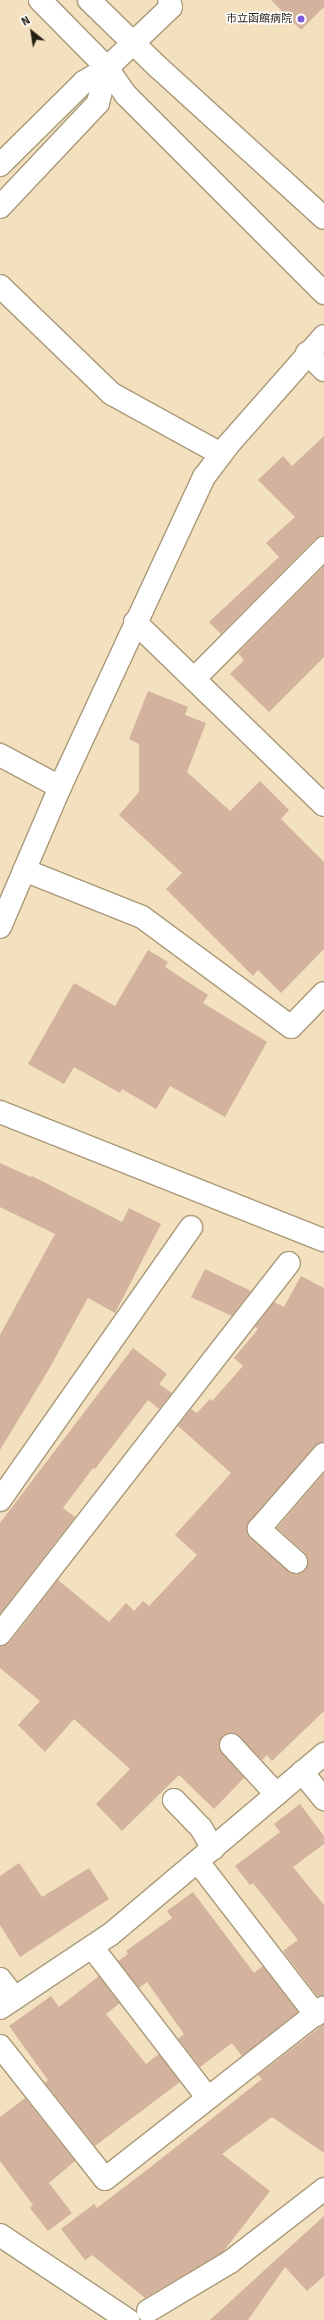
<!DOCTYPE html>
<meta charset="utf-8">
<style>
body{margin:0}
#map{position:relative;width:324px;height:2320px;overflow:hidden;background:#f2e0be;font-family:Signika,"Noto Sans JP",sans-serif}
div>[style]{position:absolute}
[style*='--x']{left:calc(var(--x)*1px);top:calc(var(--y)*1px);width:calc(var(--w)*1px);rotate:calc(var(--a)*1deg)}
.building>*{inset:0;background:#d3b29e}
.roads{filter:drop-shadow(1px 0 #aa9979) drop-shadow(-1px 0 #aa9979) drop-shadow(0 1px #aa9979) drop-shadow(0 -1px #aa9979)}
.minor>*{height:22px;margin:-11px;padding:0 11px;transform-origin:11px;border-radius:11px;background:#fff}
.dots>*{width:11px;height:11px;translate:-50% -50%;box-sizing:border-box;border:2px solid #fff;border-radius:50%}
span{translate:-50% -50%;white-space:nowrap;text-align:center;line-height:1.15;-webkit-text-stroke:3px #fff;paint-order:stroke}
.poi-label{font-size:11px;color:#241e11}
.right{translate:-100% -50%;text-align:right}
.north{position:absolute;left:12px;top:12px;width:40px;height:40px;-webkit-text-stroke:3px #fff;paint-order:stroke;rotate:330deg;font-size:11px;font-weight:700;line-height:16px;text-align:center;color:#241e11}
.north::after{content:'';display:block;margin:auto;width:14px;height:18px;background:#241e11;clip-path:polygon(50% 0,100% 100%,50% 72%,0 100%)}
</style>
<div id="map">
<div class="building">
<i style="clip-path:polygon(271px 0,324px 0,324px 7px,301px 30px)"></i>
<i style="clip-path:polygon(324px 436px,324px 536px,315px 539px,221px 634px,209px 622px,279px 557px,266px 543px,295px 517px,258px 480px,283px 456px,292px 466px)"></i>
<i style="clip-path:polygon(324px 566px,324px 657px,269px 712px,230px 674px,244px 660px,238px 653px)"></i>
<i style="clip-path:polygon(148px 691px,188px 707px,185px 715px,206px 723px,187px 772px,230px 811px,260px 781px,289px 810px,281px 819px,324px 862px,324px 949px,281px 993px,258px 970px,253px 976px,166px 889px,182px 873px,119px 815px,139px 792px,139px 744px,129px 739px)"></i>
<i style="clip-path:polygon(148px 950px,168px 962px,165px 967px,208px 995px,203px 1003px,267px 1042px,225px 1117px,170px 1086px,156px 1109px,122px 1089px,120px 1093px,74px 1067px,64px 1084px,28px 1064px,74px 983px,115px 1006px)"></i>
<i style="clip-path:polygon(0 1163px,31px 1177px,32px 1176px,122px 1222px,129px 1208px,161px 1224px,115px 1313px,88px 1298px,49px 1369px,0 1450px,0 1335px,55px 1234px,0 1207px)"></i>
<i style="clip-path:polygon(205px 1269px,251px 1291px,232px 1316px,191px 1297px)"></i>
<i style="clip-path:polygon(301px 1276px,324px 1288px,324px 1442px,315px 1446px,247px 1527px,251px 1538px,288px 1571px,294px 1574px,305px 1571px,308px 1564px,305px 1553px,277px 1528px,324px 1473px,324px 1711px,272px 1761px,267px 1755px,262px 1760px,235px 1733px,223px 1736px,219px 1748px,244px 1778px,214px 1809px,179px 1775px,122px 1831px,96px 1804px,130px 1769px,74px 1719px,45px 1752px,18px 1725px,40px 1701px,0 1668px,0 1646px,10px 1642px,58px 1580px,109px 1622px,126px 1603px,134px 1611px,143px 1601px,149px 1606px,197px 1555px,175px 1535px,231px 1473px,178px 1426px,191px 1409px,197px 1413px,210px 1399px,212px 1401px,243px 1366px,234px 1358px,258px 1329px,255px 1327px,274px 1302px,284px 1307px)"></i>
<i style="clip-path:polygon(133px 1348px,167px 1374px,159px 1384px,172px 1393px,159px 1409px,148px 1400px,95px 1469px,93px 1468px,63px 1508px,75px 1517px,0 1614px,0 1523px)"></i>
<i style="clip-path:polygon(300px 1804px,324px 1836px,324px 1844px,293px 1867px,324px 1905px,324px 1995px,318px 1997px,283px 1951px,298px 1940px,253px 1883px,250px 1885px,235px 1866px,280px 1832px,274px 1824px)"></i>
<i style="clip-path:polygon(19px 1863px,42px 1897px,89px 1868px,109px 1899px,20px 1957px,0 1925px,0 1876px)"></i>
<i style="clip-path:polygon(193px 1892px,254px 1973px,263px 1966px,298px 2012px,242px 2056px,232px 2043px,200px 2067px,178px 2039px,184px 2034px,147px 1982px,139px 1988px,118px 1961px,128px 1954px,126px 1951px,172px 1918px,167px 1911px)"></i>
<i style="clip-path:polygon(99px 1976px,120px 2003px,106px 2014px,146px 2064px,159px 2054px,180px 2082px,95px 2146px,45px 2083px,48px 2080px,9px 2026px,51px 1996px,59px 2007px)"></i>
<i style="clip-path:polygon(324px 2024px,324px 2153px,272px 2117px,222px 2154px,270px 2191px,223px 2252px,145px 2298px,92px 2255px,85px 2260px,61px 2229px,94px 2204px,97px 2208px,152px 2166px,262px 2079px,258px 2075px)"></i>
<i style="clip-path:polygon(25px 2098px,75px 2161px,49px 2183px,72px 2213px,48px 2231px,30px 2208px,33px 2205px,0 2161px,0 2117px)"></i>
<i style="clip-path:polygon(324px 2216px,324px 2276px,307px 2291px,285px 2267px,248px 2320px,210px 2320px)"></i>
</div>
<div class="roads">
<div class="minor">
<i style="--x:40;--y:0;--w:95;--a:45.4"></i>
<i style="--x:107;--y:68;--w:33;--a:55"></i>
<i style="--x:126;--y:95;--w:280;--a:45"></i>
<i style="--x:89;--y:0;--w:96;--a:44.2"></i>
<i style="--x:158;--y:67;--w:224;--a:42.3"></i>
<i style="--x:0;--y:165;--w:118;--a:-44.7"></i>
<i style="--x:84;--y:82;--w:27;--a:-31"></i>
<i style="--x:107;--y:68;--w:88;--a:-43.6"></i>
<i style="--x:171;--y:7;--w:7;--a:-106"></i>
<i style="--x:0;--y:207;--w:143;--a:-46.7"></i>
<i style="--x:98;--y:103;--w:36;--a:-76"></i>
<i style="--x:0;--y:286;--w:156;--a:44"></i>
<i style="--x:112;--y:394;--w:124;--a:28.8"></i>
<i style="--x:307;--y:353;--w:24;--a:45"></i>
<i style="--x:135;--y:622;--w:263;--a:44.1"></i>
<i style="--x:194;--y:679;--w:185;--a:-45.2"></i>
<i style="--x:0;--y:755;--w:68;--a:28.1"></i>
<i style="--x:24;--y:870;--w:127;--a:21.7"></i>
<i style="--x:142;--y:917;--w:185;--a:36.4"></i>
<i style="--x:291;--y:1027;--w:47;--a:-45.9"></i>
<i style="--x:0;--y:927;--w:152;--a:-66.8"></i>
<i style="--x:60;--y:787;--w:342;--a:-65.1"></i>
<i style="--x:204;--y:477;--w:40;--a:-53"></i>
<i style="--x:228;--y:445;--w:145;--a:-48.6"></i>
<i style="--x:0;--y:1112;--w:348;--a:21.6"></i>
<i style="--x:0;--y:1500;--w:333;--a:-55"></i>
<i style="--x:296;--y:1562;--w:50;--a:-138.3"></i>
<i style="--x:259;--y:1529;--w:99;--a:-49.1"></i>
<i style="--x:0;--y:1634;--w:470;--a:-52.1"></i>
<i style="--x:231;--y:1745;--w:67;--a:47.4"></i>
<i style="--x:302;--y:1772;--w:35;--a:51"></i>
<i style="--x:174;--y:1800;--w:39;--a:46"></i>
<i style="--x:201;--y:1828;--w:24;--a:60"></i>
<i style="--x:198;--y:1862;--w:193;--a:52.4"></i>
<i style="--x:92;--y:1947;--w:190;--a:52.5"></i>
<i style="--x:0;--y:1979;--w:24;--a:52"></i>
<i style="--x:0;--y:2008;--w:133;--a:-33.7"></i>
<i style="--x:111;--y:1934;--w:279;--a:-40.2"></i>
<i style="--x:0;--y:2046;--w:169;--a:51.7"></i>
<i style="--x:105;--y:2179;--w:278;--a:-38.1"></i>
<i style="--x:0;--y:2235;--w:154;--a:33.6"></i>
<i style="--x:148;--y:2311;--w:96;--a:-30.9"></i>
<i style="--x:230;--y:2262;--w:119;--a:-37.8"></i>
</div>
</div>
<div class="dots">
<i style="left:301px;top:19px;background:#805dd8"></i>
</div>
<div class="poi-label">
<span class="right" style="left:292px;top:19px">市立函館病院</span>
</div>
<div class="north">N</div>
</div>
